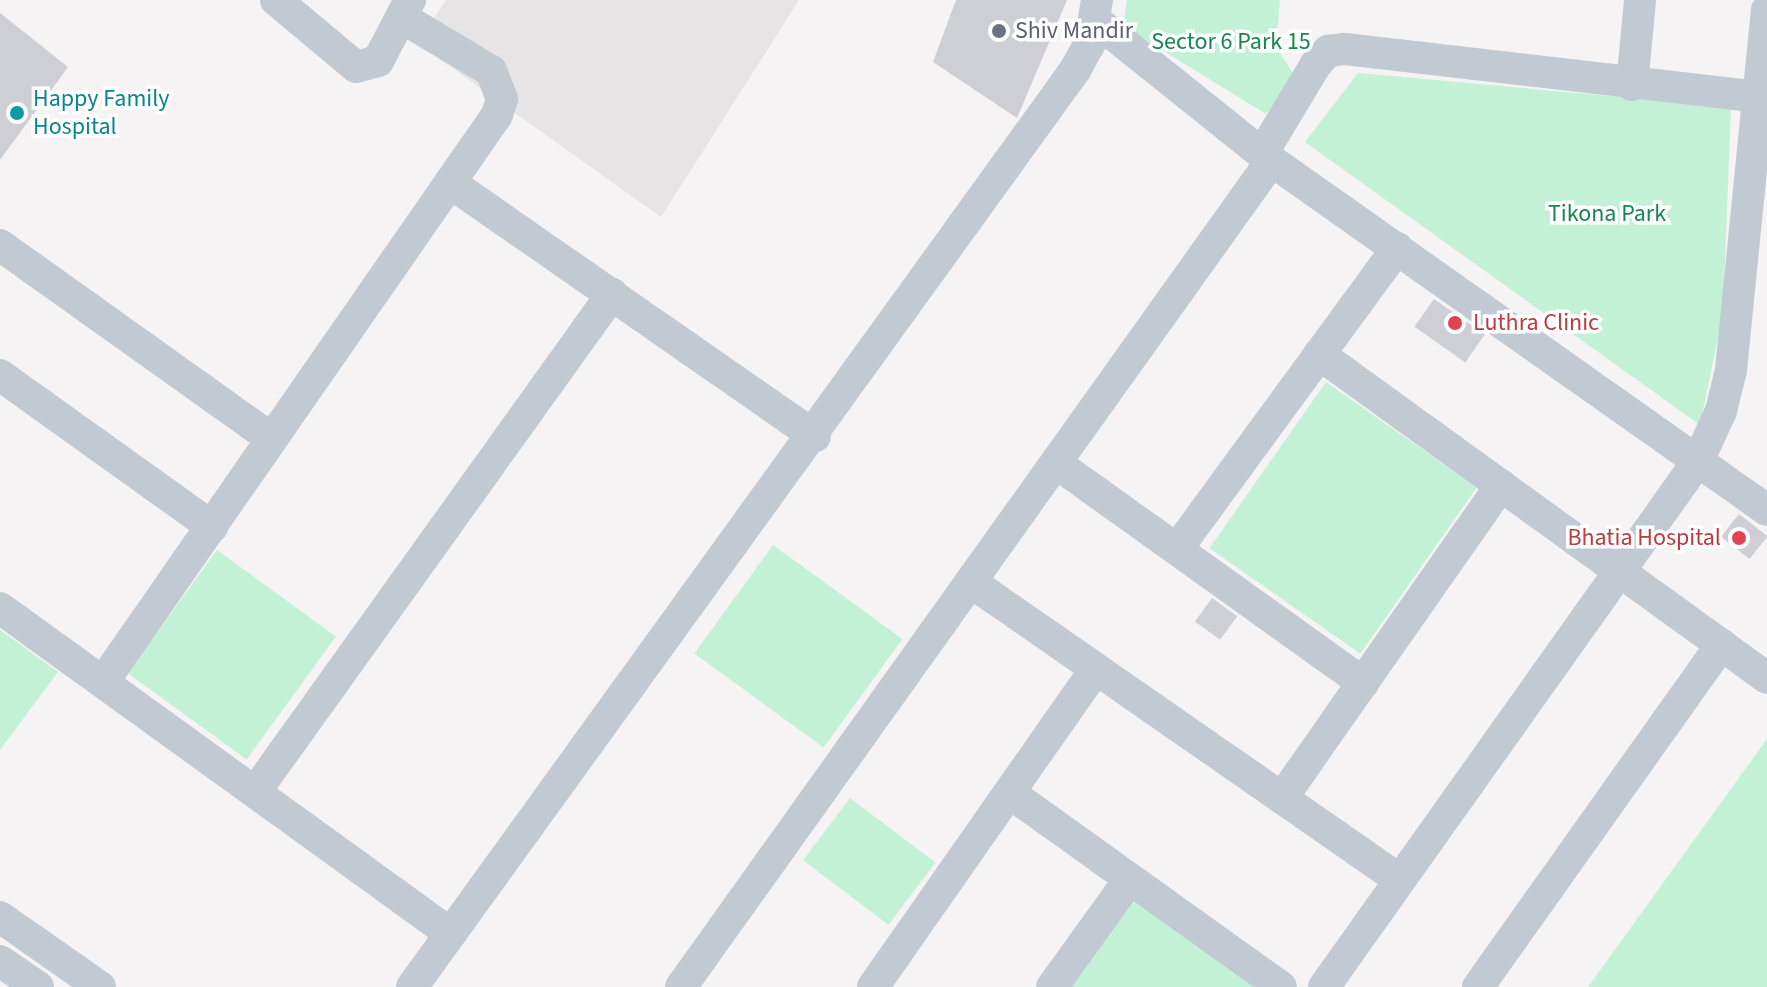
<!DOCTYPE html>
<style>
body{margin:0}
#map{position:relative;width:1767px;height:987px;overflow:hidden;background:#f5f3f3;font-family:"Source Sans 3",sans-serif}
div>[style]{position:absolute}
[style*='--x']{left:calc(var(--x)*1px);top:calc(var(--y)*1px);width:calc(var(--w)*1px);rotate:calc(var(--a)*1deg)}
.education>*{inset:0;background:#e6e4e5}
.green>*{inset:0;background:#c3f1d5;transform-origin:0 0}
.building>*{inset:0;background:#cdcfd5;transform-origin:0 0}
.street>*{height:32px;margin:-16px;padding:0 16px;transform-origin:16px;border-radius:16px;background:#c1cad2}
.dots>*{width:22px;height:22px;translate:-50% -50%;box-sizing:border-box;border:4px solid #fff;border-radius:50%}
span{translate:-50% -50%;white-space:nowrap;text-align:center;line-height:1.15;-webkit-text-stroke:7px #fff;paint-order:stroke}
.worship-label{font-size:24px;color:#5b616d}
.left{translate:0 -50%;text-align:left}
.park-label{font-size:24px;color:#17864f}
.culture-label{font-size:24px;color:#0d838f}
.health-label{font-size:24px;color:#be3a42}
.right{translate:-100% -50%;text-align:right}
</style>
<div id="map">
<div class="education">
<i style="clip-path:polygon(446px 0,799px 0,661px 217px,417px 43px)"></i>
</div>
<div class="green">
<i style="clip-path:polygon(1127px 0,1280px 0,1276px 47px,1297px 79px,1266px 114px,1123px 26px)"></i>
<i style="clip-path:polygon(1358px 73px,1731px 107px,1723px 313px,1700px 425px,1305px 142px)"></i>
<i style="left:1326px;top:382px;width:184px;height:203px;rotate:35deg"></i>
<i style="left:773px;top:545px;width:160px;height:134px;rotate:36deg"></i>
<i style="left:217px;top:550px;width:147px;height:152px;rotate:36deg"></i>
<i style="clip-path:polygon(0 630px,58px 672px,0 750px)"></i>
<i style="clip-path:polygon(1767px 739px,1767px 987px,1588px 987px)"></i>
<i style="left:850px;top:798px;width:107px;height:78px;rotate:37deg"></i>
<i style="clip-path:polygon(1134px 900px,1254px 987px,1071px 987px)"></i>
</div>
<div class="building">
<i style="clip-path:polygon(956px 0,1067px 0,1017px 118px,933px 62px)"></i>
<i style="clip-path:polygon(0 13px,68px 67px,0 160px)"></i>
<i style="left:1434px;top:299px;width:62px;height:34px;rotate:35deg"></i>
<i style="left:1739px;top:514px;width:36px;height:29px;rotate:38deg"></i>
<i style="left:1212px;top:598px;width:31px;height:29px;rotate:36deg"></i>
</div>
<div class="street">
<i style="--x:276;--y:0;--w:104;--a:39.9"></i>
<i style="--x:356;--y:67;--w:23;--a:-15"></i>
<i style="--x:378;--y:61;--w:69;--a:-62.3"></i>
<i style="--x:1095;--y:20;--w:214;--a:38.7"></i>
<i style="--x:1262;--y:154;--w:618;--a:35.18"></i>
<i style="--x:1632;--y:85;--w:85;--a:-84.6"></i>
<i style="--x:1262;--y:154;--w:105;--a:-59"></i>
<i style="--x:1316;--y:64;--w:18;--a:-47"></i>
<i style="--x:1328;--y:51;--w:17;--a:-7"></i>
<i style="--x:1345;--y:49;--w:425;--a:6.6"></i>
<i style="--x:452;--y:184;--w:442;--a:34.8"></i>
<i style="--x:0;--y:245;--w:333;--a:35.5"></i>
<i style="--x:1319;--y:354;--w:553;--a:35.87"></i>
<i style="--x:0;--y:375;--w:261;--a:35.6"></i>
<i style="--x:1056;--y:463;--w:378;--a:35.6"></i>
<i style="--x:1177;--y:549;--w:373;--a:-53.8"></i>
<i style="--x:971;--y:582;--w:522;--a:34.79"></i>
<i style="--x:0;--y:608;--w:556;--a:35.86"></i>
<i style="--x:103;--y:682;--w:690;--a:-55.21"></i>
<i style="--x:497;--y:115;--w:17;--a:-73"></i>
<i style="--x:502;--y:99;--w:30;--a:-111"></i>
<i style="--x:491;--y:71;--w:105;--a:-149"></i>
<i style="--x:255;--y:792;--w:613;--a:-54.36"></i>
<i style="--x:1010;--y:793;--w:333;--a:35.6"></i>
<i style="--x:1282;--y:798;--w:382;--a:-55"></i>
<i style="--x:0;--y:917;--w:122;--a:35"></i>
<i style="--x:0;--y:961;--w:46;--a:34.4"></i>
<i style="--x:412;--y:987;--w:1132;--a:-54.13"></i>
<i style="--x:1075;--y:70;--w:31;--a:-61"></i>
<i style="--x:1090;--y:43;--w:44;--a:-80.8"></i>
<i style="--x:681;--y:987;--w:1016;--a:-54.45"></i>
<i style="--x:873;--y:987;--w:388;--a:-55"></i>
<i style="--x:1052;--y:987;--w:133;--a:-54.2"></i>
<i style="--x:1324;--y:987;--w:645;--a:-54.59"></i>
<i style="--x:1698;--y:461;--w:55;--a:-65.3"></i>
<i style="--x:1721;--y:411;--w:42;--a:-76.3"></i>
<i style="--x:1731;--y:370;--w:362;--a:-84.3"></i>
<i style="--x:1478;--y:987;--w:420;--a:-54.6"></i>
</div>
<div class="dots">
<i style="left:999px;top:31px;background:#6b7280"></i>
<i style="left:17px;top:113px;background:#0f9aa8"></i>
<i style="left:1455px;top:323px;background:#e0444e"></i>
<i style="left:1739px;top:538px;background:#e0444e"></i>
</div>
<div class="worship-label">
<span class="left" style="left:1015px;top:31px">Shiv Mandir</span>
</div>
<div class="park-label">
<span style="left:1231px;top:42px">Sector 6 Park 15</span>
<span style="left:1607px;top:214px">Tikona Park</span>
</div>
<div class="culture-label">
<span class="left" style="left:33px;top:113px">Happy Family<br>Hospital</span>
</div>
<div class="health-label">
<span class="left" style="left:1473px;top:323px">Luthra Clinic</span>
<span class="right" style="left:1721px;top:538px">Bhatia Hospital</span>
</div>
</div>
